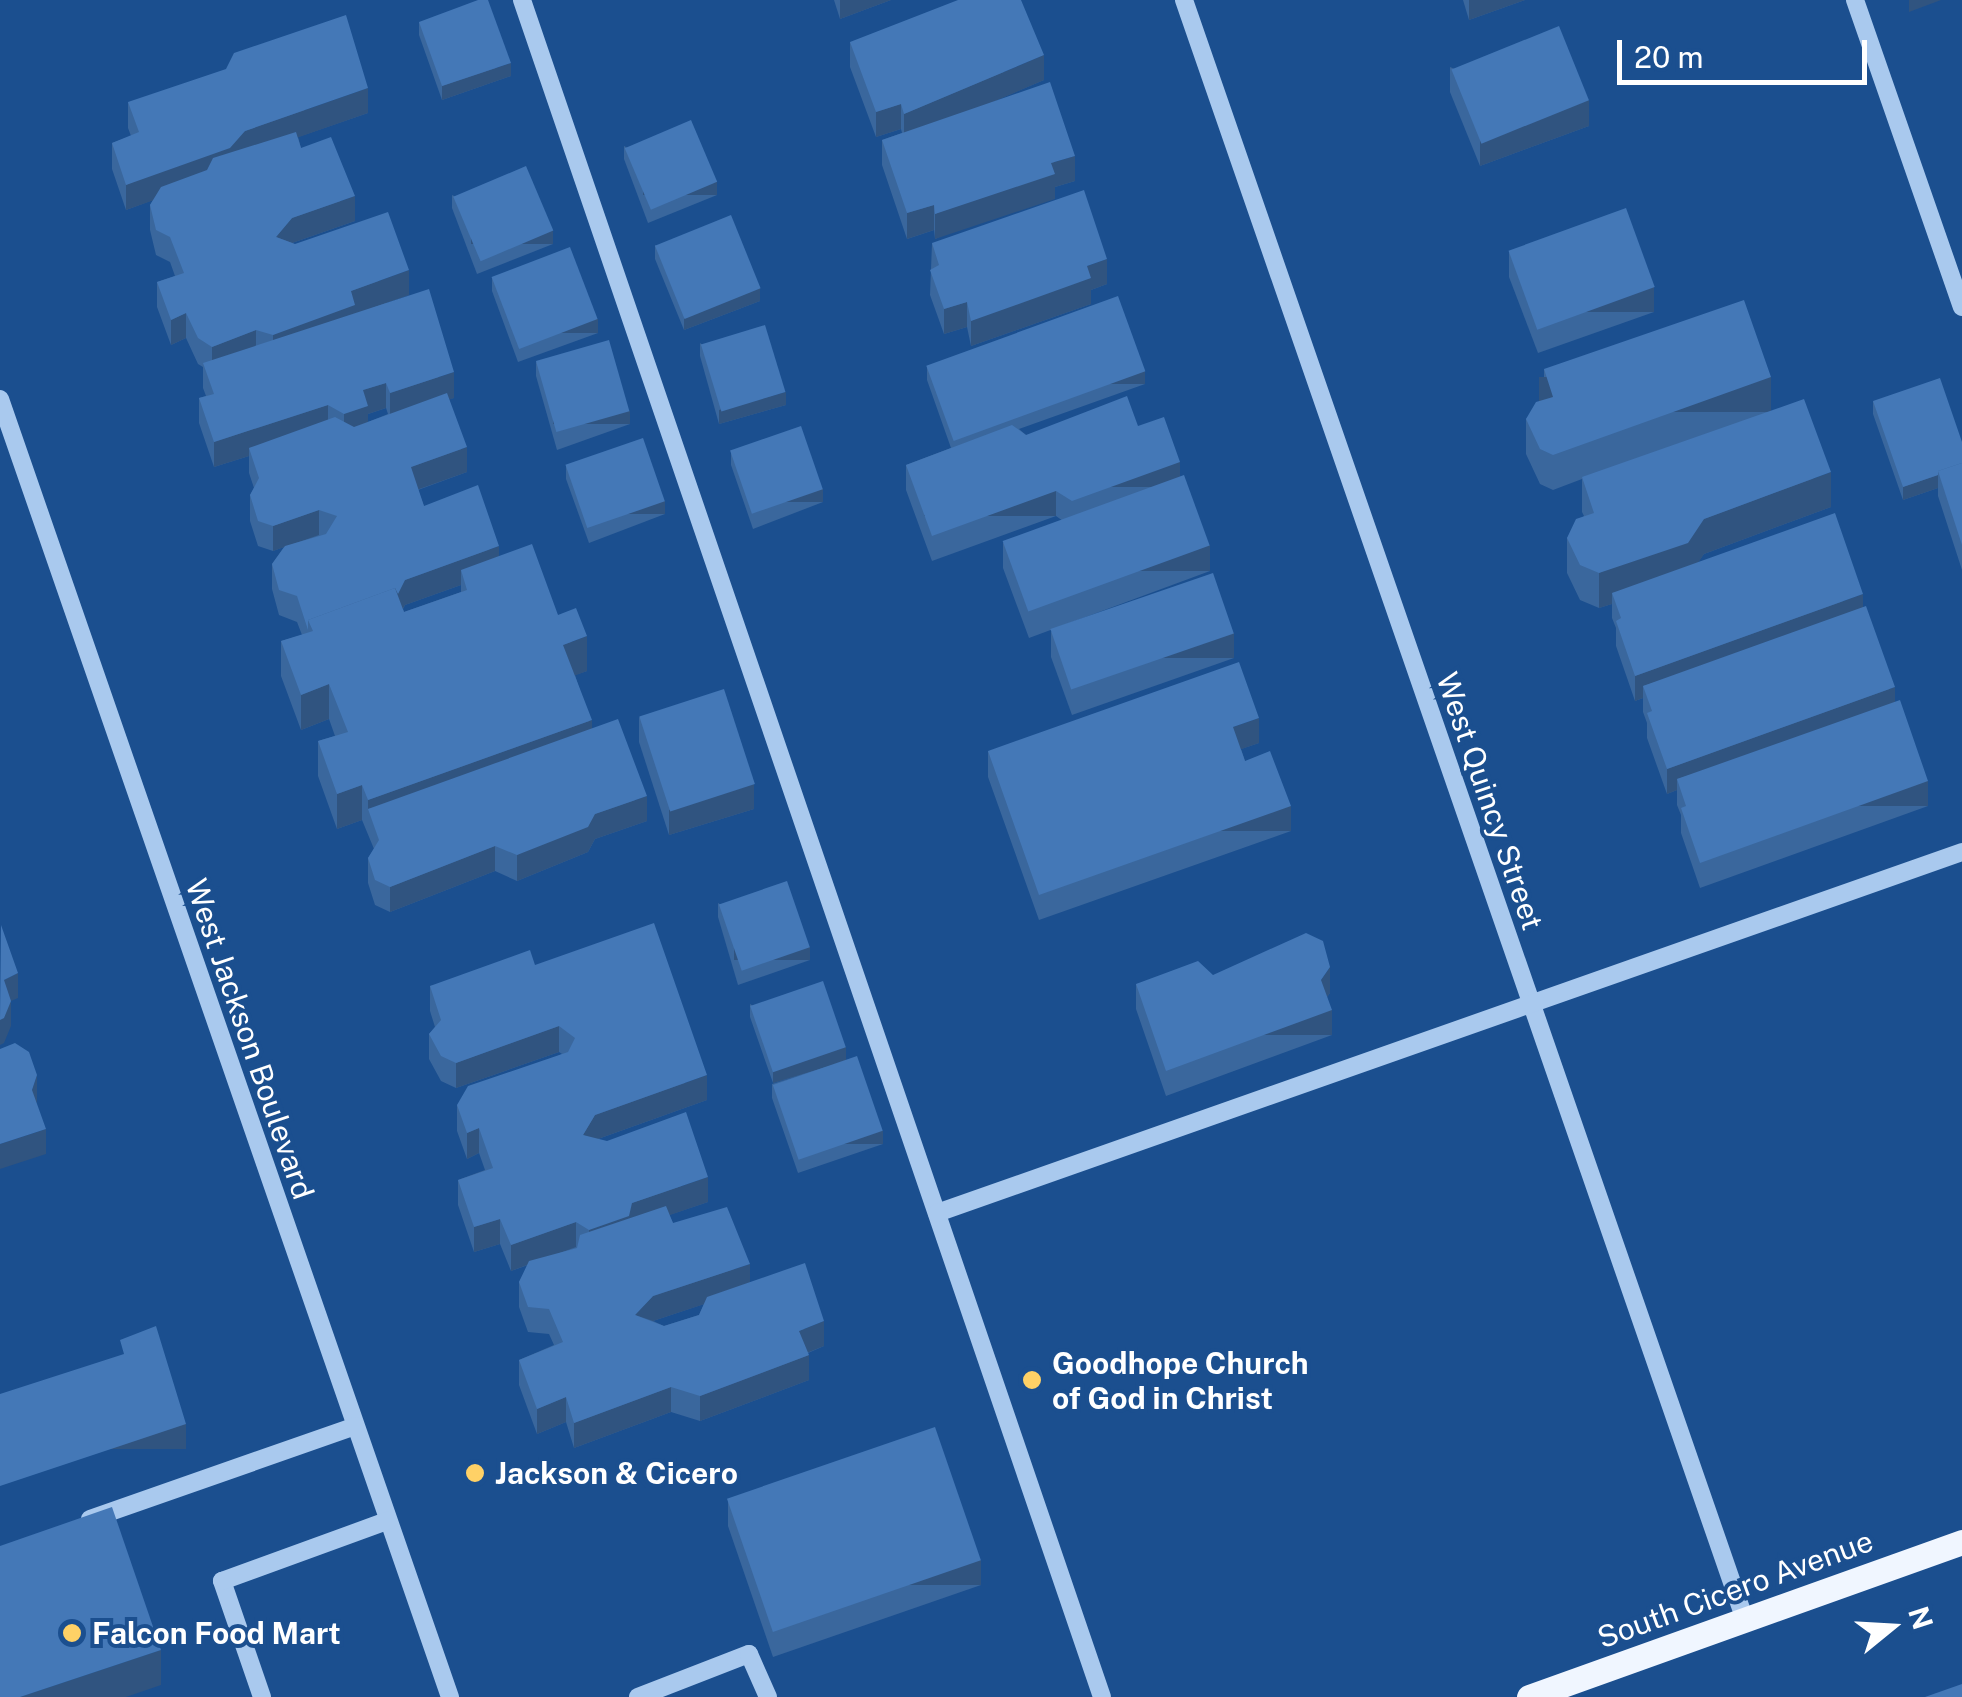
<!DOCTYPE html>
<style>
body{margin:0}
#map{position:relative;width:1962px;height:1697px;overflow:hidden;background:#1b4f8f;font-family:"Public Sans",sans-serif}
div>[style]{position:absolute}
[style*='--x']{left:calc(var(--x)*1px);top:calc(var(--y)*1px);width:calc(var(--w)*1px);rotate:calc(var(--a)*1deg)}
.minor>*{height:18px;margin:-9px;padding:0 9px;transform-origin:9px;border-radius:9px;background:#a9c9ee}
.major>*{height:25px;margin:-12.5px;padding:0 12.5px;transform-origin:12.5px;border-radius:12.5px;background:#f0f6ff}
.wall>*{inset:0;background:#3a679d}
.shaded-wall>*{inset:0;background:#305480;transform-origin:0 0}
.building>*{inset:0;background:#4478b7;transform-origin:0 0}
.dots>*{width:28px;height:28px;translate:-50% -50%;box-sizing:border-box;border:5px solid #1b4f8f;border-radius:50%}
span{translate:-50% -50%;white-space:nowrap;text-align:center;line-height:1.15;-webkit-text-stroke:8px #1b4f8f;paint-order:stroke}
.street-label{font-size:30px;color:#fff}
.poi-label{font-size:30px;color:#fff;font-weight:700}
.left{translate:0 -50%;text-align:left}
.north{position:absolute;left:1842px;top:1577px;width:100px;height:100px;-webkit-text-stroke:8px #1b4f8f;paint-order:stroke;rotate:72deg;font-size:28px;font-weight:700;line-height:40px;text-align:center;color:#fff}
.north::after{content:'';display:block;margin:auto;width:35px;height:45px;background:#fff;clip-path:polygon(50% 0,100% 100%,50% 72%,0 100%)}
.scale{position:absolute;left:1617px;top:40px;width:250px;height:45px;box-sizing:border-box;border:5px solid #fff;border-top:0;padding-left:12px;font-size:30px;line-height:35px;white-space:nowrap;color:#fff;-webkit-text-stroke:8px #1b4f8f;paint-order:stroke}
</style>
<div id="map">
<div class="minor">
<i style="--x:522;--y:0;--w:1793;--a:71.13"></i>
<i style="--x:1184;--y:0;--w:1714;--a:70.9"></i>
<i style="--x:1855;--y:0;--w:325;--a:70.8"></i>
<i style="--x:0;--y:399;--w:1374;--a:70.88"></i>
<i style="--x:937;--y:1213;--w:1087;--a:-19.4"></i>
<i style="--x:90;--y:1519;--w:281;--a:-19.3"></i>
<i style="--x:262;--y:1697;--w:123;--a:-109"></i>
<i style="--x:222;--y:1581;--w:176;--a:-20"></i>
<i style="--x:638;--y:1697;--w:119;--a:-21.2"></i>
<i style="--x:749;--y:1654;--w:47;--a:66.2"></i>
</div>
<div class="major">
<i style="--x:1529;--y:1697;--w:460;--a:-19.7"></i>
</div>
<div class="wall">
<i style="clip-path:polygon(834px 0,891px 0,840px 19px)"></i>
<i style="clip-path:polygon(1463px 0,1525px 0,1469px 20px)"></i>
<i style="clip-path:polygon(419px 22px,511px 76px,442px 100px,419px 35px)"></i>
<i style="clip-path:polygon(850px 42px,1044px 80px,992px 102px,1075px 181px,1055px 187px,935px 239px,934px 230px,907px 239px,882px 165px,882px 140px,902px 133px,901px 129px,876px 137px,850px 67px)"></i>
<i style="clip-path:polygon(1450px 67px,1589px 126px,1480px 166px,1450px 92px)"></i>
<i style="clip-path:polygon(evenodd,128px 102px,368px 113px,298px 137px,301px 148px,355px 221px,292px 243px,409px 295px,386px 303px,454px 398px,449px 399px,467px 472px,418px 490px,424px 506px,499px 556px,558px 615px,587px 671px,575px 675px,592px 729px,647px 821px,595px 839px,588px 852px,517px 881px,495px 871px,390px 912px,375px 905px,368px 883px,368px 858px,374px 849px,362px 820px,337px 829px,318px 776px,318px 741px,335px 736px,329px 719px,301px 730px,281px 676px,281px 641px,302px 635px,297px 622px,279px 615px,272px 589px,272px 564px,284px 547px,273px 551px,258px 546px,250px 521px,250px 495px,254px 488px,249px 473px,249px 456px,214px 467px,199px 423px,199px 398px,206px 396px,203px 388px,203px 367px,198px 364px,186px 338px,171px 345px,157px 307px,157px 282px,175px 276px,170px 262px,156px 255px,150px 230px,150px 205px,153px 200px,126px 210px,112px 169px,112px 143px,131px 136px,128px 128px,128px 102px,386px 408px,388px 414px,368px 422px,368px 414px,386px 408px,128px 102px,461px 585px,461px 592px,404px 612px,403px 609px,405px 605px,461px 585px)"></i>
<i style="clip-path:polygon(624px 146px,717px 195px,648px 223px,624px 159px)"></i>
<i style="clip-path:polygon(452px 195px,553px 244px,477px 274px,452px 208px)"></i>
<i style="clip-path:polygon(932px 243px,1107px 284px,1091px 290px,1091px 304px,971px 346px,967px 327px,944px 334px,930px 295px)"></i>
<i style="clip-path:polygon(655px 245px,760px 301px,684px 330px,655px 259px)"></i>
<i style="clip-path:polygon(1509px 252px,1654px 312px,1538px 353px,1509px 277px)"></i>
<i style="clip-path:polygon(492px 277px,598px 333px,518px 362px,492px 291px)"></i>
<i style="clip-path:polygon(700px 343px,786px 405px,719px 424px,700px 356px)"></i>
<i style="clip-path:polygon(536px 362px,630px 424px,557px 450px,536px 376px)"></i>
<i style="clip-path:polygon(927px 367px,1145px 384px,1019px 429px,1026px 435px,1138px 426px,1180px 477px,1210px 571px,1029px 638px,1003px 568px,1003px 543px,1063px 521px,1056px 516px,932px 561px,906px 490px,906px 465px,951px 448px,927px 380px)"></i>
<i style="clip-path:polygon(1544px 369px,1771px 411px,1831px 507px,1704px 554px,1698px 562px,1863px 607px,1928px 806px,1700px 888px,1681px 833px,1681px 815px,1677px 805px,1677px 790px,1667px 794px,1647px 738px,1647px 723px,1643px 712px,1643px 698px,1635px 701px,1616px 646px,1616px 628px,1612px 618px,1612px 604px,1599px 608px,1580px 600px,1567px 573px,1567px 538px,1584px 516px,1582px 512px,1582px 479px,1553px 490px,1540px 484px,1526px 454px,1526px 419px,1544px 400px)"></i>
<i style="clip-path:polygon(1873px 401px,1962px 442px,1962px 570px,1938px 496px,1938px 488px,1903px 500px,1873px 414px)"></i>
<i style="clip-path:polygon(731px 452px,823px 502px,753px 529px,731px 465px)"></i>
<i style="clip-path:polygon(566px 465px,665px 514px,589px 543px,566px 479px)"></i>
<i style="clip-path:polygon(1051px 632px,1234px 658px,1072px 715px,1051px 657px)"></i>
<i style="clip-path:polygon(639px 717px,754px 809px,669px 835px,639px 742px)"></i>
<i style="clip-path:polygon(1259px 743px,1241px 749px,1245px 761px,1291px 831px,1039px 920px,988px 777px,988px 751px)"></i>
<i style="clip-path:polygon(718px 903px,810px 960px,738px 985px,718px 917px)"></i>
<i style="clip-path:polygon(evenodd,535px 965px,707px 1100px,598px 1139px,708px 1202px,669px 1215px,673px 1223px,750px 1282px,824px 1346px,808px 1353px,809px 1380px,700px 1421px,671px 1412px,574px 1448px,566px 1422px,537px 1434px,519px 1385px,519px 1360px,554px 1345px,549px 1334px,528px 1332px,519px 1307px,519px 1282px,528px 1265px,511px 1271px,500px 1244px,474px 1252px,458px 1205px,458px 1180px,485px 1170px,479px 1153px,467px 1159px,457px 1131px,457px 1105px,562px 1054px,559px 1052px,456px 1088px,441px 1081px,429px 1059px,429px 1034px,435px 1027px,430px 1011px,430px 986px,535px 965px,704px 1304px,699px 1315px,664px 1326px,653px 1321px,704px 1304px)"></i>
<i style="clip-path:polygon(1213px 975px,1330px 993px,1327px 997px,1332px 1035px,1166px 1096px,1136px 1009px,1136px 984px)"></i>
<i style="clip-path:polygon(750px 1004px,846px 1060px,883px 1144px,798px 1173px,772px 1098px,772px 1084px,804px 1074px,773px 1083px,750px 1017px)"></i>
<i style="clip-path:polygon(728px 1501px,981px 1585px,773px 1657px,728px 1526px)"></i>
</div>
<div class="shaded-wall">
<i style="clip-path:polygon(840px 0,891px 0,840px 19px)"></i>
<i style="clip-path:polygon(1469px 0,1525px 0,1469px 20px)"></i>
<i style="clip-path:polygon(1909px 0,1941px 0,1909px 12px)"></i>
<i style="clip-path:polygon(1044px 55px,1044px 80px,904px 140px,904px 114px)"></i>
<i style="clip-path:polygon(511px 63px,511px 76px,442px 100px,442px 86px)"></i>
<i style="clip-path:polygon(368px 88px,368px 113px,245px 156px,230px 173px,126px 210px,126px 185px,245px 131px)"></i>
<i style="clip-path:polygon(1589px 100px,1589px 126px,1480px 166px,1480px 141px)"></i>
<i style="clip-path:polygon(901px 104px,901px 129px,876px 137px,876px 112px)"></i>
<i style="clip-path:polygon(1075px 156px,1075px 181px,1055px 187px,1055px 199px,935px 239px,935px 214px,1051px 163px)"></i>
<i style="left:717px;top:182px;width:13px;height:74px;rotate:90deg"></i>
<i style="clip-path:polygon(355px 196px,355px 221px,292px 243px,276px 237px,292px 218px)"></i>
<i style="clip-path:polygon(934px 205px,934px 230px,907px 239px,907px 213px)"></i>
<i style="left:553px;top:231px;width:13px;height:82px;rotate:90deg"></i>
<i style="clip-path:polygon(1107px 259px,1107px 284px,1091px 290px,1091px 304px,971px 346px,971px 321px,1087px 266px)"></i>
<i style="clip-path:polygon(409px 270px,409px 295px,355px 314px,273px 360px,273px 335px,351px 291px)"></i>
<i style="left:1654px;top:287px;width:25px;height:123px;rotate:90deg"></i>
<i style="clip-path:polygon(760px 288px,760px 301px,684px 330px,684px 316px)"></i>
<i style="clip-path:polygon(967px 302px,967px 327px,944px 334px,944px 309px)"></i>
<i style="clip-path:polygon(186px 313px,186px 338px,171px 345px,171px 320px)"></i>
<i style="left:598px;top:319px;width:14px;height:85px;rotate:90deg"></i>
<i style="clip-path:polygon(256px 330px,256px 356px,212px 372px,212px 347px)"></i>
<i style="left:1145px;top:371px;width:13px;height:205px;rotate:90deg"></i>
<i style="clip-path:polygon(454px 372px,454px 398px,390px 419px,390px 393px)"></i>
<i style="left:1771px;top:377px;width:35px;height:232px;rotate:90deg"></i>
<i style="clip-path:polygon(386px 383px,386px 408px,368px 414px,368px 431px,344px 439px,344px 414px,363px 390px)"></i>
<i style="clip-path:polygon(786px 392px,786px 405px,719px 424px,719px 410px)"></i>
<i style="clip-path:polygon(328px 405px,328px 430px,249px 448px,249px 456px,214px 467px,214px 442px)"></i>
<i style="left:630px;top:411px;width:13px;height:77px;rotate:90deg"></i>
<i style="clip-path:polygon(467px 447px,467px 472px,411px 492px,411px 467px)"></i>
<i style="left:1180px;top:462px;width:25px;height:115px;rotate:90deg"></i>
<i style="clip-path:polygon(1831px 472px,1831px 507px,1704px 554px,1688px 578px,1612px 593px,1612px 604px,1599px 608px,1599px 573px,1704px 519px)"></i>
<i style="clip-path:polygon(1938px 475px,1938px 488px,1903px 500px,1903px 487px)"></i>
<i style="left:823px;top:489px;width:13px;height:75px;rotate:90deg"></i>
<i style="left:1056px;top:491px;width:25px;height:132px;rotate:90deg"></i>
<i style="left:665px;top:501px;width:13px;height:81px;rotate:90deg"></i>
<i style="clip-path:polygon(319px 510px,319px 535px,273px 551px,273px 526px)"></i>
<i style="left:1210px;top:545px;width:26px;height:193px;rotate:90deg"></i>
<i style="clip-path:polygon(499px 546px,499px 571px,461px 570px,461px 585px,405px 605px,395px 623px,313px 653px,405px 580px)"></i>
<i style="clip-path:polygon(1863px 594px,1863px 619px,1643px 686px,1643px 698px,1635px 701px,1635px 676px)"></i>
<i style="left:1234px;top:633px;width:25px;height:172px;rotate:90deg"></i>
<i style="clip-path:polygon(587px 636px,587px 671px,563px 680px,563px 645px)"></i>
<i style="clip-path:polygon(329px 684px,329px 719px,301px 730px,301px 695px)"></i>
<i style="clip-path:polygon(1895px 687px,1895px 712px,1677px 779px,1677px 790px,1667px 794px,1667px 769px)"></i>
<i style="clip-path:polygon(1259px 718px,1259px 743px,1233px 752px,1233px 727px)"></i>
<i style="clip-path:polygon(592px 720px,592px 755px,368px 809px,368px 800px)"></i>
<i style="left:1928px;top:781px;width:25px;height:242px;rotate:90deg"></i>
<i style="clip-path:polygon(754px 784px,754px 809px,669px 835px,669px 810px)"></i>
<i style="clip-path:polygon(362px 785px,362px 820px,337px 829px,337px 794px)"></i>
<i style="clip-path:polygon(647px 796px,647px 821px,595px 839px,588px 852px,517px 881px,517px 855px,595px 814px)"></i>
<i style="left:1291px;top:806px;width:25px;height:267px;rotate:90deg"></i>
<i style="clip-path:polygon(495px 846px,495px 871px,390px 912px,390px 887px)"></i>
<i style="left:810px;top:947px;width:13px;height:76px;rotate:90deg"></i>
<i style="clip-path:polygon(1330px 967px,1330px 993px,1321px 1005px,1321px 980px)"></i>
<i style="clip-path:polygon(18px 973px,18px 998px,11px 1001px,11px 1026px,4px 1043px,0 1045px,0 1020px,4px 980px)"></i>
<i style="left:1332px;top:1010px;width:25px;height:177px;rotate:90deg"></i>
<i style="clip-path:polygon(559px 1026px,559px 1052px,456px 1088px,456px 1063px)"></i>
<i style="clip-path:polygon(846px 1047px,846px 1061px,773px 1083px,773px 1070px)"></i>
<i style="clip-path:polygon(37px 1075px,37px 1101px,32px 1115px,32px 1090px)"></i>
<i style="clip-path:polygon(707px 1075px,707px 1100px,595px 1140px,583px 1135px,595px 1115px)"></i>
<i style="clip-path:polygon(479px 1128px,479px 1153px,467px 1159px,467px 1133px)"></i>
<i style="clip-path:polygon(46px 1129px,46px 1154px,0 1169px,0 1144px)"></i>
<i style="left:883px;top:1131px;width:13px;height:90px;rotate:90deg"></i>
<i style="clip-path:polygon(708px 1177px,708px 1202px,632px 1228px,589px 1255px,589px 1230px,632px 1203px)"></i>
<i style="clip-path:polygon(500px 1219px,500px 1244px,474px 1252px,474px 1227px)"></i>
<i style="clip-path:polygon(576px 1222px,576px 1247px,511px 1271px,511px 1245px)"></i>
<i style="clip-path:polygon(750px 1264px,750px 1289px,653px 1321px,635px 1315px,653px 1296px)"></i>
<i style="clip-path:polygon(824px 1321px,824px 1346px,799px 1356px,799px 1331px)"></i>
<i style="clip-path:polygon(809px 1355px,809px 1380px,700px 1421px,700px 1396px)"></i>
<i style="clip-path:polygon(671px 1387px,671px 1412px,574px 1448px,574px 1423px)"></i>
<i style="clip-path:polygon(566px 1397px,566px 1422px,537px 1434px,537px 1409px)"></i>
<i style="left:186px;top:1424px;width:25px;height:196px;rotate:90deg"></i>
<i style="left:981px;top:1560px;width:25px;height:220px;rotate:90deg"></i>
<i style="clip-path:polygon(161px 1650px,161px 1685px,126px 1697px,20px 1697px)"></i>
</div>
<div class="building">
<i style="clip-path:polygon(478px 0,488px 0,511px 63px,442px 86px,419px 22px)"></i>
<i style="clip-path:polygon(958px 0,1021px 0,1044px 55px,904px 114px,901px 104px,876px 112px,850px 42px)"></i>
<i style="clip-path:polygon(346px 15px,368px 88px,245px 131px,230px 148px,126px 185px,112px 143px,139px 132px,128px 102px,226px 69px,234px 53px)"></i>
<i style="left:1559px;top:26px;width:80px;height:116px;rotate:68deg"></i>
<i style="clip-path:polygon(1050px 82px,1075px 156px,1051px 163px,1055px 174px,935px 214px,934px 205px,907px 213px,882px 140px)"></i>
<i style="left:691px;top:120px;width:67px;height:72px;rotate:67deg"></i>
<i style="clip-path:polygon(296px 132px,301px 148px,331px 137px,355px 196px,292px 218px,276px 237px,295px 244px,388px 212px,409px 270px,351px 291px,355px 305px,273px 335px,256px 330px,212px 347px,198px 338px,186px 313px,171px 320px,157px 282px,184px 273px,170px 237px,156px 230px,150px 205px,161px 187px,207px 170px,213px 158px)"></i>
<i style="left:526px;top:166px;width:70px;height:79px;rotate:67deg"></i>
<i style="clip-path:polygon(1084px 190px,1107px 259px,1087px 266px,1091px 278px,971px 321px,967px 302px,944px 309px,930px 270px,939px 265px,932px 243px)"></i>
<i style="left:1626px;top:208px;width:84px;height:125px;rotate:70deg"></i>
<i style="left:731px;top:215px;width:79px;height:82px;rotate:68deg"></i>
<i style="left:570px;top:247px;width:77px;height:84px;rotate:69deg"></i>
<i style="clip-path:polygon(429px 289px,454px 372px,390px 393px,386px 383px,363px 390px,368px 406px,344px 414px,328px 405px,214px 442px,199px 398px,214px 394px,203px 363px)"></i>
<i style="left:1118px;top:296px;width:80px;height:204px;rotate:70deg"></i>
<i style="clip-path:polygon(1744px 300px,1771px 377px,1553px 455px,1540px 449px,1526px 419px,1536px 402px,1553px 397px,1544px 369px)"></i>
<i style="left:765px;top:325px;width:70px;height:67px;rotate:73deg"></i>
<i style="left:609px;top:340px;width:74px;height:76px;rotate:74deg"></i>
<i style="clip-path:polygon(1940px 378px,1962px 442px,1962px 463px,1938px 471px,1938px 475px,1903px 487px,1873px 401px)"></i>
<i style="clip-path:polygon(447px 393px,467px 447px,411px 467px,424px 506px,478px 485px,499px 546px,405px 580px,398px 594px,395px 588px,308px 620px,308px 630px,297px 596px,279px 590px,272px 564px,285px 546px,326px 534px,337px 516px,319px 510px,273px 526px,258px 521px,250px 495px,259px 478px,249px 448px,335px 417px,354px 427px)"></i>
<i style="clip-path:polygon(1127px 396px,1138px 426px,1164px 417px,1180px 462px,1072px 501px,1056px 491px,932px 536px,906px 465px,1012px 425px,1026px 435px)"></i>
<i style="clip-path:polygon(1804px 399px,1831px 472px,1704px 519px,1688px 543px,1599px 573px,1580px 565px,1567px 538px,1576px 519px,1594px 513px,1582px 477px)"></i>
<i style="left:801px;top:426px;width:67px;height:75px;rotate:71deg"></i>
<i style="left:643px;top:438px;width:67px;height:82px;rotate:71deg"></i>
<i style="clip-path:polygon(1962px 463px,1962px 545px,1938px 471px)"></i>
<i style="left:1184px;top:475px;width:75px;height:193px;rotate:70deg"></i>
<i style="clip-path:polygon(1835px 513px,1863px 594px,1635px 676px,1616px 621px,1621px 618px,1612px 593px)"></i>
<i style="clip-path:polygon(532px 544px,558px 615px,576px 608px,587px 636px,563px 645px,592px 720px,368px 800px,362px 785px,337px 794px,318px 741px,348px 732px,329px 684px,301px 695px,281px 641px,313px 631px,308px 620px,395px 588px,404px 612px,467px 590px,461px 570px)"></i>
<i style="left:1213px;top:573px;width:64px;height:172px;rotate:71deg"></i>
<i style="clip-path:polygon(1866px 606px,1895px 687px,1667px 769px,1647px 713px,1652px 711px,1643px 686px)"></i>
<i style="clip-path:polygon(1239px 662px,1259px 718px,1233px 727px,1245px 761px,1270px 751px,1291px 806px,1039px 895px,988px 751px)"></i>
<i style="left:724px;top:689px;width:100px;height:89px;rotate:72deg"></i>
<i style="clip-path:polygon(1900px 700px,1928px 781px,1700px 863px,1681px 808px,1686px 806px,1677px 779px)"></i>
<i style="clip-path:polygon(618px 719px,647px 796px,595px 814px,588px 827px,517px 855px,495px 846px,390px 887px,375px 880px,368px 858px,379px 840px,368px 809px)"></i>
<i style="left:787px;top:881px;width:70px;height:72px;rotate:71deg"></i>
<i style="clip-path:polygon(654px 923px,707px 1075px,595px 1115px,583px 1135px,607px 1141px,686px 1112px,708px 1177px,632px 1203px,629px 1216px,589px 1230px,576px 1222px,511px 1245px,500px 1219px,474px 1227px,458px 1180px,493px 1168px,479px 1128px,467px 1133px,457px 1105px,468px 1086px,568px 1052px,575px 1038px,559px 1026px,456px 1063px,441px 1056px,429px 1034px,441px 1020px,430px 986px,530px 950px,535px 965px)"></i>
<i style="clip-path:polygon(1px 925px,18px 973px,4px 980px,11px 1001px,4px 1018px,0 1020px)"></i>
<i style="clip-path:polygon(1306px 933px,1323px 941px,1330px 967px,1321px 980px,1332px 1010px,1166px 1071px,1136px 984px,1198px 961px,1213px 975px)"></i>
<i style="left:823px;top:981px;width:70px;height:77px;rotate:71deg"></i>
<i style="clip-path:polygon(15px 1043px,29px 1052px,37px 1075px,32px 1090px,46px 1129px,0 1144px,0 1049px)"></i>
<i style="left:857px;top:1056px;width:79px;height:89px;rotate:71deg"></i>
<i style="clip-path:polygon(666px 1206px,673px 1223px,727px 1207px,750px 1264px,653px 1296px,635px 1315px,664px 1326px,699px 1315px,707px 1297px,805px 1263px,824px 1321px,799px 1331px,809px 1355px,700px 1396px,671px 1387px,574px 1423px,566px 1397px,537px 1409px,519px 1360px,563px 1342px,549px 1309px,528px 1307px,519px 1282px,529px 1261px,577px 1248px,580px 1235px)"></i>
<i style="clip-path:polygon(156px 1326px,186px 1424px,0 1486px,0 1394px,124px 1354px,120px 1340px)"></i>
<i style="left:935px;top:1427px;width:141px;height:220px;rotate:71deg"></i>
<i style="clip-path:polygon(112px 1507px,161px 1650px,20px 1697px,0 1697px,0 1546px)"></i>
<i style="clip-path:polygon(1962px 1684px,1962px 1697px,1925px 1697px)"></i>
</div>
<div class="dots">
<i style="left:1032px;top:1380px;background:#ffd166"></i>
<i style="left:475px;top:1473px;background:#ffd166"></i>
<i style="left:72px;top:1633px;background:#ffd166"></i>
</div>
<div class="street-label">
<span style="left:1490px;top:801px;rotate:71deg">West Quincy Street</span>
<span style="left:250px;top:1039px;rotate:71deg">West Jackson Boulevard</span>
<span style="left:1735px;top:1589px;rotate:-20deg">South Cicero Avenue</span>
</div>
<div class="poi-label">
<span class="left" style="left:1052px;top:1380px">Goodhope Church<br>of God in Christ</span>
<span class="left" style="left:495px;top:1473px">Jackson &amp; Cicero</span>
<span class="left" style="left:92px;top:1633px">Falcon Food Mart</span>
</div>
<div class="north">N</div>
<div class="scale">20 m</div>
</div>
